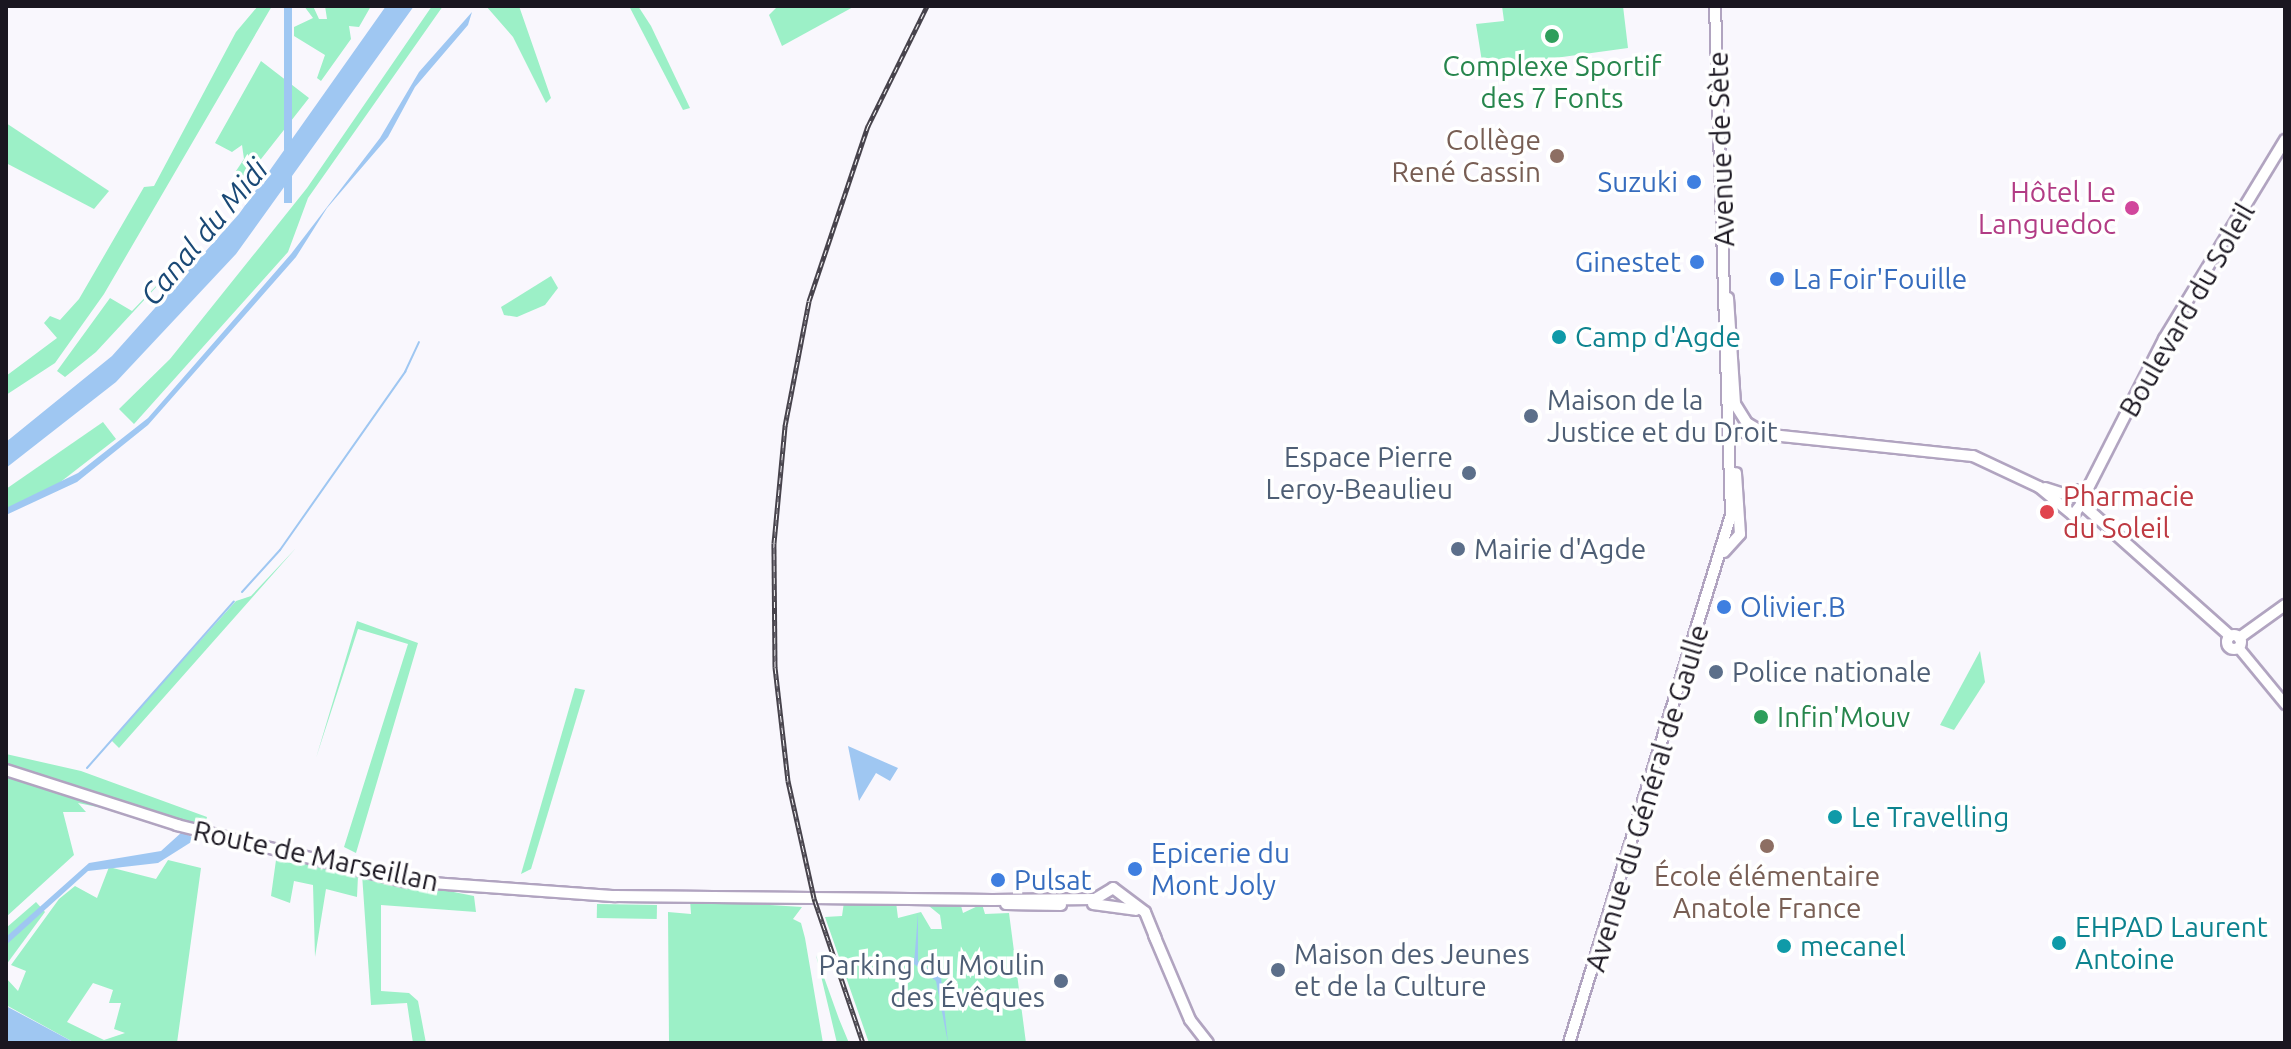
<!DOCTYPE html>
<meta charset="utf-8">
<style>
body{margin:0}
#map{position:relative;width:2291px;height:1049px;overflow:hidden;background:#f9f7fd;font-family:Ubuntu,sans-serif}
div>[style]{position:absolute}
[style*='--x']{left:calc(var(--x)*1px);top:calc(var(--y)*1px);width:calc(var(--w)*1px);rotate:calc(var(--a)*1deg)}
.green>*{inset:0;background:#9cf0c7;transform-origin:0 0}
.water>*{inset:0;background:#9fc7f2;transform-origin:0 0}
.stream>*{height:2px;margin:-1px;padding:0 1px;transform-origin:1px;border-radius:1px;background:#9fc7f2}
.roads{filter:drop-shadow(2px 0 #b1a4c0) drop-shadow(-2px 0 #b1a4c0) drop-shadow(0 2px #b1a4c0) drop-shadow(0 -2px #b1a4c0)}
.tertiary>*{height:9px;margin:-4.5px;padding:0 4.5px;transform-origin:4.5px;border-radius:4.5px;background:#fff}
.secondary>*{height:10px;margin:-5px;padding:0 5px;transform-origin:5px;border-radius:5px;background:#fff}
.secondary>.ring{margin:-5px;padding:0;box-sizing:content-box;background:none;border:10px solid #fff;border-radius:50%}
.rail>*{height:5px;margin-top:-2.5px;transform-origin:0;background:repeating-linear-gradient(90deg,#fff 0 6px,#47434c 0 12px);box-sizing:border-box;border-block:2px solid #47434c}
.dots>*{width:22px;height:22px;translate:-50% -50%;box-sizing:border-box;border:4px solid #fff;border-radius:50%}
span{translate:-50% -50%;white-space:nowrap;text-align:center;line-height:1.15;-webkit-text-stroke:7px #fff;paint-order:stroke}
.leisure-label{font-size:28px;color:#27864d}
.left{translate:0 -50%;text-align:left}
.education-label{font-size:28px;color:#785e54}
.right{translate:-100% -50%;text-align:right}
.street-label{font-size:28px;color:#1a1620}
.shop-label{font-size:28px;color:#366cbe}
.hotel-label{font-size:28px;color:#b23c85}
.culture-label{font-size:28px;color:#0d838f}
.service-label{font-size:28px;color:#4e5e75}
.health-label{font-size:28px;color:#be3a42}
.water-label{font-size:30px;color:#1a4976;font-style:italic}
.frame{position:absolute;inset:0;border:8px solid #1a1620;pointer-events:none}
</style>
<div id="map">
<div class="green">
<i style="clip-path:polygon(258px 6px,272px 6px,104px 294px,55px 363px,6px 395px,6px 376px,57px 338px,44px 323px,50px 316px,60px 320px,79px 299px,144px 187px,154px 186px,236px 32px)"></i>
<i style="clip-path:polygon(304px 6px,313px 6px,319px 19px,327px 19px,325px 6px,371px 6px,359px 27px,349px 26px,351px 39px,321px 81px,317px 78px,325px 55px,294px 36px,294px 27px,313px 18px)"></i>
<i style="clip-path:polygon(432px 6px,443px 6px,308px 198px,288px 252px,134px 424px,119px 409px,170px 359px,307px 188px)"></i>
<i style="clip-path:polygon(486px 6px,519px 6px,551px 98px,546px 103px,513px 37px)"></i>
<i style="clip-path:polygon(629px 6px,638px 6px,651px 26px,690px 108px,683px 110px)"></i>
<i style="clip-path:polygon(778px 6px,855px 6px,782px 46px,769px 15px)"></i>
<i style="clip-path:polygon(1502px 6px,1623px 6px,1628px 48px,1483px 68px,1476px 24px,1504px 21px)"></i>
<i style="clip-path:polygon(261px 61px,309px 98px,243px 182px,236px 171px,244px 159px,242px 145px,232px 152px,215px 143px)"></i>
<i style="clip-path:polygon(6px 123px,109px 191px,94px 209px,6px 163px)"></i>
<i style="clip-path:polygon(184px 257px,96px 352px,65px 377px,57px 371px,110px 298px,132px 311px)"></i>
<i style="clip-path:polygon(551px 276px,558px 288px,545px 305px,517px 317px,504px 315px,501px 307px)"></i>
<i style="clip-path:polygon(103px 422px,116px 439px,54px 487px,6px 509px,6px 489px)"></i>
<i style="clip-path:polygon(296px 548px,119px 748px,111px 740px,236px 601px,251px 596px)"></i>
<i style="clip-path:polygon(357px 621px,418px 643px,356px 853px,344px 847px,408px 644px,358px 629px,316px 758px)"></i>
<i style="clip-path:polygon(1980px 651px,1985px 682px,1954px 730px,1940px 725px)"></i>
<i style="clip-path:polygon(575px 688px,585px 690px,531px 869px,521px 874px)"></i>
<i style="clip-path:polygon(6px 754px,81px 771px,207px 817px,204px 829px,78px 803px,86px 812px,63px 812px,74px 855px,6px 917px)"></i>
<i style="clip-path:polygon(294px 858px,358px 876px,357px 897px,326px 889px,315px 957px,313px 885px,294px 881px,290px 903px,271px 896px,276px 860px,291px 863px)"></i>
<i style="clip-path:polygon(evenodd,168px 860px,201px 868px,177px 1043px,75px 1043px,6px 1005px,6px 978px,18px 991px,26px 971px,11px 965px,59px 899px,75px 886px,97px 898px,109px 867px,156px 879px,168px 860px,93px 983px,113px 990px,109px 1003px,121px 1003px,114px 1029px,125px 1033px,104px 1040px,67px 1022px,93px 983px)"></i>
<i style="clip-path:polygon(362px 874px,474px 896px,476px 912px,381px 905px,381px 991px,409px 993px,418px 1001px,426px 1043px,413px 1043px,407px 1003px,371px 1005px)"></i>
<i style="clip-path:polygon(690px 900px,802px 907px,793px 919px,801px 923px,805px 938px,823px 1043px,669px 1043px,668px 912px,691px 914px)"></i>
<i style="clip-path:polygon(36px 902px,45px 912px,6px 965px,6px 928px)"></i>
<i style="clip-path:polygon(844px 902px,896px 902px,898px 918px,921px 912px,931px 929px,942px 929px,940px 915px,924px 902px,960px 902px,963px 913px,982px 904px,985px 914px,1009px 913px,1026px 1043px,869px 1043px,825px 917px,842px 916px)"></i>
<i style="left:597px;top:904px;width:60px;height:14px;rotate:1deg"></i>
<i style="clip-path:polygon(816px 955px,839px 1019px,849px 1043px,837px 1043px)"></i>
</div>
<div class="water">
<i style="left:284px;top:6px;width:8px;height:197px"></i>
<i style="clip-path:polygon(386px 6px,414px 6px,236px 254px,116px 382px,6px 468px,6px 442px,112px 356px,239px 214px)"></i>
<i style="clip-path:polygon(472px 12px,468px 25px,415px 87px,388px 137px,327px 208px,296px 257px,148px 425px,77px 482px,6px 515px,6px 508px,78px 473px,148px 418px,291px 254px,380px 138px,419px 72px)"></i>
<i style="clip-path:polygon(848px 746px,898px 768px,890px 781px,876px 773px,859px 801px)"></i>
<i style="clip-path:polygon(182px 832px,196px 839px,158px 863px,88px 871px,6px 945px,6px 937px,89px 863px,161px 851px)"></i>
<i style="clip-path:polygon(918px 913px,918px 961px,941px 978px,948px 1043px,936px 981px,914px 964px)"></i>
<i style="clip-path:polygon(6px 1005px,6px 1006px,75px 1043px,6px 1043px)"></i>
</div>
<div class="stream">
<i style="--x:242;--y:592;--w:57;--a:-47.9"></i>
<i style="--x:280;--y:550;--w:218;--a:-54.9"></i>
<i style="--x:405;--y:372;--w:33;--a:-65"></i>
<i style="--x:87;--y:768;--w:222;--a:-48.6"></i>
</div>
<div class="roads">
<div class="tertiary">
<i style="--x:2238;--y:647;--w:74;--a:50.5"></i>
</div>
<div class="secondary">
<i style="--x:1728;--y:298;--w:106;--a:86.2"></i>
<i style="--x:1735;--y:404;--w:22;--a:58"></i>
<i style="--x:1747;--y:423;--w:27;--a:31"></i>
<i style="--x:1743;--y:432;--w:231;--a:6"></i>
<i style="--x:1973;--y:456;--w:73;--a:25.2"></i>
<i style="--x:2039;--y:487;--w:44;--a:39.5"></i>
<i style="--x:2073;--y:515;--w:16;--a:-52"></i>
<i style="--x:2083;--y:502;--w:12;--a:-138"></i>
<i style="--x:2045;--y:488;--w:23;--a:18"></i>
<i style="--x:2067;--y:495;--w:12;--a:-24"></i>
<i style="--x:2082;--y:500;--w:181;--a:-63"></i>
<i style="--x:2164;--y:339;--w:233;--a:-58.7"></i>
<i style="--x:2083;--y:505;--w:197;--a:41.7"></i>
<i style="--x:1724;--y:552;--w:24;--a:-48"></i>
<i style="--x:1740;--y:534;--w:61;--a:-93.8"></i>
<i class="ring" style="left:2227px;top:635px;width:4px;height:4px"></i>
<i style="--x:2239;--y:638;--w:57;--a:-35.7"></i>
<i style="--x:6;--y:770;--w:180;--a:17.8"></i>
<i style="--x:177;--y:825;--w:234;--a:13.9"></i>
<i style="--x:404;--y:881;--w:212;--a:4.1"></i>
<i style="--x:615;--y:896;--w:377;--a:0.6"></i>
<i style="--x:992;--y:900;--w:103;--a:-0.6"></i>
<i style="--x:1095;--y:899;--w:21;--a:-31"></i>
<i style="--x:1113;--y:888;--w:40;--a:37"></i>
<i style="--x:1145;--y:912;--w:29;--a:68"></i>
<i style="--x:1006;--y:904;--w:55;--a:1"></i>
<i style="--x:1093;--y:904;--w:43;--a:7.9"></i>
<i style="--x:1154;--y:935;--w:92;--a:67"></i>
<i style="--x:1190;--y:1020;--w:29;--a:52"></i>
<i style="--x:1569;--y:1043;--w:552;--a:-72.94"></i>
<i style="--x:1731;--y:515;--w:509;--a:-91.8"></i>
</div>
</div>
<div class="rail">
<i style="--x:863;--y:1043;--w:153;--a:-108.7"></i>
<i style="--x:814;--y:898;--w:120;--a:-102.5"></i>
<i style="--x:788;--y:781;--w:115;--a:-96.5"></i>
<i style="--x:775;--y:667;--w:124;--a:-90.5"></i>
<i style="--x:774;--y:543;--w:118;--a:-84.6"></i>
<i style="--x:785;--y:426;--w:127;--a:-79.1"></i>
<i style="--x:809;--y:301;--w:185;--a:-71.4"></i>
<i style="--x:868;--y:126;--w:134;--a:-63.8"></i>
</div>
<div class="dots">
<i style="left:1552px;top:36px;background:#2e9e5b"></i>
<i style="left:1557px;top:156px;background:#8d6e63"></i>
<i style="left:1694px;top:182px;background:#3f7fe0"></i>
<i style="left:2132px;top:208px;background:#d1479c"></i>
<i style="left:1697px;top:262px;background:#3f7fe0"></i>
<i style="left:1777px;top:279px;background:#3f7fe0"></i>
<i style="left:1559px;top:337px;background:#0f9aa8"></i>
<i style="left:1531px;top:416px;background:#5c6f8a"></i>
<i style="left:1469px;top:473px;background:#5c6f8a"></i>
<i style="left:2047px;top:512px;background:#e0444e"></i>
<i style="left:1458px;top:549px;background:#5c6f8a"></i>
<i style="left:1724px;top:607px;background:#3f7fe0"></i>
<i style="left:1716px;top:672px;background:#5c6f8a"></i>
<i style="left:1761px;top:717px;background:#2e9e5b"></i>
<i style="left:1835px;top:817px;background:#0f9aa8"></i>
<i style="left:1767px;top:846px;background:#8d6e63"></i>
<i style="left:1135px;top:869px;background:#3f7fe0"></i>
<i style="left:998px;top:880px;background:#3f7fe0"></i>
<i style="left:2059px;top:943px;background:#0f9aa8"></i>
<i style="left:1784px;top:946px;background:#0f9aa8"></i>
<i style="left:1278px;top:970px;background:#5c6f8a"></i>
<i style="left:1061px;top:981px;background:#5c6f8a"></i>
</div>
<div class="leisure-label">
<span style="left:1552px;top:82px">Complexe Sportif<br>des 7 Fonts</span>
<span class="left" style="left:1777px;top:717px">Infin'Mouv</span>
</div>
<div class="education-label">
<span class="right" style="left:1541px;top:156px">Collège<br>René Cassin</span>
<span style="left:1767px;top:892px">École élémentaire<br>Anatole France</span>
</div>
<div class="street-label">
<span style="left:1721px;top:149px;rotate:-92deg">Avenue de Sète</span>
<span style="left:2187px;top:310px;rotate:-60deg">Boulevard du Soleil</span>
<span style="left:1647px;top:798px;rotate:-73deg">Avenue du Général de Gaulle</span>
<span style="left:316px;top:856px;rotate:12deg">Route de Marseillan</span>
</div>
<div class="shop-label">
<span class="right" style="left:1678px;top:182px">Suzuki</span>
<span class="right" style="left:1681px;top:262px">Ginestet</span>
<span class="left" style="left:1793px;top:279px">La Foir'Fouille</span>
<span class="left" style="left:1740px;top:607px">Olivier.B</span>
<span class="left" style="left:1151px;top:869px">Epicerie du<br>Mont Joly</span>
<span class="left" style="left:1014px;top:880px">Pulsat</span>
</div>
<div class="hotel-label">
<span class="right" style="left:2116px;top:208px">Hôtel Le<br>Languedoc</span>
</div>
<div class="culture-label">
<span class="left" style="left:1575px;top:337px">Camp d'Agde</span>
<span class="left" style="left:1851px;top:817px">Le Travelling</span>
<span class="left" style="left:2075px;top:943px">EHPAD Laurent<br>Antoine</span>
<span class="left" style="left:1800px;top:946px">mecanel</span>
</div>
<div class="service-label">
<span class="left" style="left:1547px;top:416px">Maison de la<br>Justice et du Droit</span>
<span class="right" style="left:1453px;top:473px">Espace Pierre<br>Leroy-Beaulieu</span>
<span class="left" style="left:1474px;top:549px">Mairie d'Agde</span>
<span class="left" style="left:1732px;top:672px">Police nationale</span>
<span class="left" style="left:1294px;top:970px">Maison des Jeunes<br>et de la Culture</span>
<span class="right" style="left:1045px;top:981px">Parking du Moulin<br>des Évêques</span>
</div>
<div class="health-label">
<span class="left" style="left:2063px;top:512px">Pharmacie<br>du Soleil</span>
</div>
<div class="water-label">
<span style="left:204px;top:232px;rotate:-50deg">Canal du Midi</span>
</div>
<div class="frame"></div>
</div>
